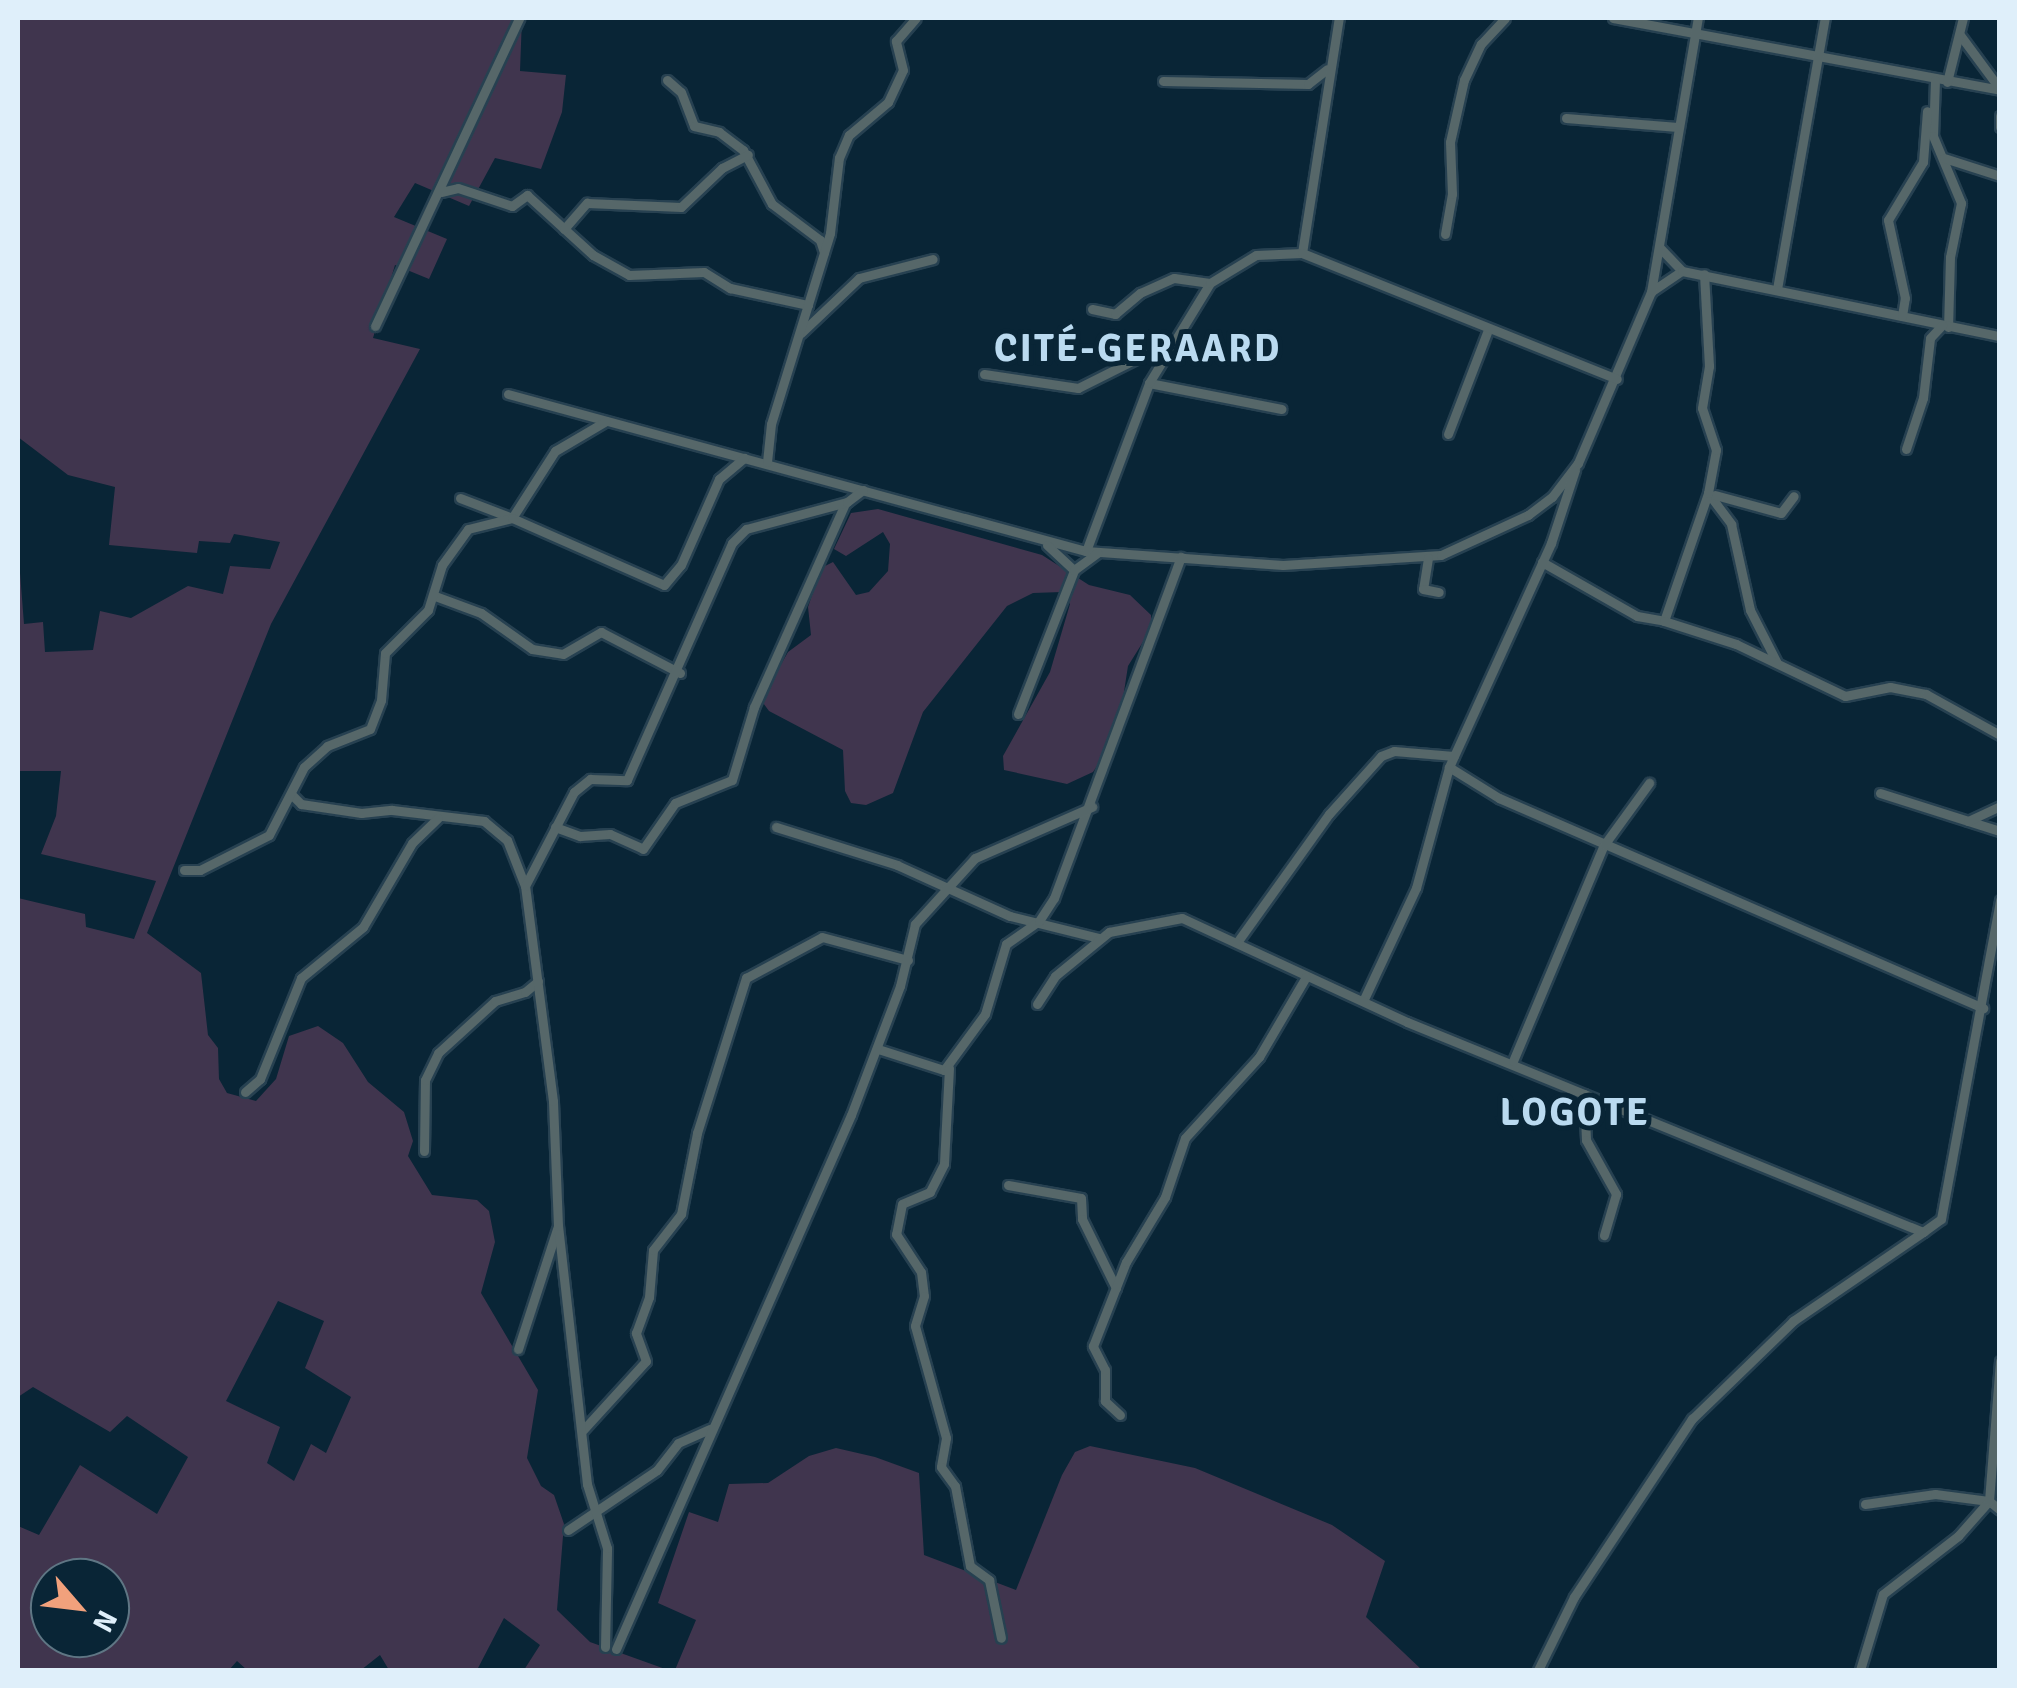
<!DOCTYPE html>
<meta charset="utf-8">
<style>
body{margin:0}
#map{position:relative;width:2017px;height:1688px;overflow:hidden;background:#092536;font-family:Signika,sans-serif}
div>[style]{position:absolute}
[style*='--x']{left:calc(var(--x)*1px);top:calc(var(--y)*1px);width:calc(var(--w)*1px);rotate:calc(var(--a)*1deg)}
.green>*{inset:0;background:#40354e}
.roads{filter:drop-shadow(2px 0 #274151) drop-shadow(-2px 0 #274151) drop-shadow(0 2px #274151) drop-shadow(0 -2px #274151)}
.minor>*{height:9px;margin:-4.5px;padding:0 4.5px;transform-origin:4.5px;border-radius:4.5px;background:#566769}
span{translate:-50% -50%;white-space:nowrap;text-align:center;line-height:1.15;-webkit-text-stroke:10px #092536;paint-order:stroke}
.district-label{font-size:38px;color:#badaf0;font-weight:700;letter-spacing:2.5px}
.frame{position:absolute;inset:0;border:20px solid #dfeffa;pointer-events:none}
.north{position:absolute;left:30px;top:1558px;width:100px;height:100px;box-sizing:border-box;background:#092536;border:2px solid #5f7684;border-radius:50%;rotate:118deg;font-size:28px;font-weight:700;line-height:40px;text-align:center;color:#dfeffa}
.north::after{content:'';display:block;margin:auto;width:35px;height:45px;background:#f1a17c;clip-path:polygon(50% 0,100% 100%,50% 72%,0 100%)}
</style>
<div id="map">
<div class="green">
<i style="clip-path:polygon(evenodd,18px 18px,522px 18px,520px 71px,566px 75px,562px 112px,541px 169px,495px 158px,469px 206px,415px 183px,394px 217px,447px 239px,429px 279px,395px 265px,373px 338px,420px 349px,271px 624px,147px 933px,201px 973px,208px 1035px,218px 1048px,219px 1079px,227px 1093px,256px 1101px,276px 1079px,289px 1036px,318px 1026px,343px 1043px,368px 1082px,404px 1112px,413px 1141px,408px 1156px,432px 1195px,477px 1200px,489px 1211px,495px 1242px,481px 1293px,538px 1390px,527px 1458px,541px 1486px,554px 1495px,564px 1524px,557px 1610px,590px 1642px,668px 1670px,524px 1670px,540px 1645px,504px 1618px,477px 1670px,389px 1670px,380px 1655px,361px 1670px,247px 1670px,237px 1661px,229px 1670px,18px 1670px,18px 1526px,39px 1535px,80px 1465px,157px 1514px,188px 1457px,127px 1416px,110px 1432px,33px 1387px,18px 1397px,18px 898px,85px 914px,86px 927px,134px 939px,156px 881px,41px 854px,56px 816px,61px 771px,18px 771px,18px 547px,24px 624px,43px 622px,45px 652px,93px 650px,100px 611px,131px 618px,188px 586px,223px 594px,230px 566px,270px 569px,280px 542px,234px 534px,230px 543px,199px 541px,197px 553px,109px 545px,115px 487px,68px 475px,18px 437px,18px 18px,278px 1301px,324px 1321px,305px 1368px,351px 1397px,326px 1453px,311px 1444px,294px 1481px,267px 1463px,280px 1427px,226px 1401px,278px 1301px,18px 18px,50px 1578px,110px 1578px,110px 1638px,50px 1638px,50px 1578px)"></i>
<i style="clip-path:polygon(878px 509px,1042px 555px,1089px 585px,1130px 595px,1151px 615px,1151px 629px,1128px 666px,1117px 737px,1093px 772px,1067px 784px,1004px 770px,1003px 756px,1050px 672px,1070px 604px,1062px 592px,1033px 593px,1007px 606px,923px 712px,893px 793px,866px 805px,851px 803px,845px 791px,843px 750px,769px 711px,761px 700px,788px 652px,811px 635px,808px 607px,821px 568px,833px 562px,856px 595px,869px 592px,888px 571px,890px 544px,883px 532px,846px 556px,834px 549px,851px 513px)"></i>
<i style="clip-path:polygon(1090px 1446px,1195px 1468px,1332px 1525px,1385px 1561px,1366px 1617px,1422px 1670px,675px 1670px,696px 1620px,658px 1603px,689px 1512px,718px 1522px,729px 1484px,768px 1483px,809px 1456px,836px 1448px,875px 1457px,919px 1473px,924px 1555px,1016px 1590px,1062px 1475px,1075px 1452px)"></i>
</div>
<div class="roads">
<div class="minor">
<i style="--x:1613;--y:18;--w:394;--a:10.5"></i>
<i style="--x:1960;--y:35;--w:67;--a:53.5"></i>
<i style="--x:667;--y:80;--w:18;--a:41"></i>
<i style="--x:681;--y:92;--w:36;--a:69"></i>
<i style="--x:694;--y:126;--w:26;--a:13"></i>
<i style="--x:719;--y:132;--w:30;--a:37"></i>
<i style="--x:743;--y:150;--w:61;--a:61.8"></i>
<i style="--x:772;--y:204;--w:60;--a:36.9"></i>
<i style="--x:820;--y:240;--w:13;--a:72"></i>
<i style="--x:1935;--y:80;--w:56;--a:92"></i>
<i style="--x:1933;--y:136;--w:73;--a:67.3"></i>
<i style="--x:1961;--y:203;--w:55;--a:101.5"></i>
<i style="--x:1950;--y:257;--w:70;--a:91.6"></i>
<i style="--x:1163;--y:81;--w:145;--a:1.2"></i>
<i style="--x:1308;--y:84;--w:24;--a:-38"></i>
<i style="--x:1947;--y:82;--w:66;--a:-76"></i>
<i style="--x:2000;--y:116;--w:11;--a:90"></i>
<i style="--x:1566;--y:118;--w:112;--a:4.6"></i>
<i style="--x:1944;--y:158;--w:59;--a:17.8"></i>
<i style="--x:441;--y:192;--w:17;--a:-13"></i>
<i style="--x:458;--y:188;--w:57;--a:18.4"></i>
<i style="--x:512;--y:206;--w:19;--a:-36"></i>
<i style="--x:527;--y:195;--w:89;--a:42.3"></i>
<i style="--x:593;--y:255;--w:41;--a:29.1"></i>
<i style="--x:629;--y:275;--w:75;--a:-2.3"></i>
<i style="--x:704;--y:272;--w:31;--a:32"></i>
<i style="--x:730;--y:288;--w:80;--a:12.3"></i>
<i style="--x:564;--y:229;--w:35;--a:-49"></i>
<i style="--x:587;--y:203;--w:94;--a:2.4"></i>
<i style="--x:681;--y:207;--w:57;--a:-43.6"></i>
<i style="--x:722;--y:168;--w:29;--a:-27"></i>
<i style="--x:1445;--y:234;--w:41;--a:-80.1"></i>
<i style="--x:1452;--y:194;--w:52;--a:-92.2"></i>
<i style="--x:1450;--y:142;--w:64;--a:-77.3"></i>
<i style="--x:1464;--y:80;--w:40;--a:-65"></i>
<i style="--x:1481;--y:44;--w:35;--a:-47"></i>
<i style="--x:1660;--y:248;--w:32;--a:46"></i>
<i style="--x:1302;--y:253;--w:238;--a:-81.1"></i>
<i style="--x:1777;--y:289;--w:275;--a:-80"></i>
<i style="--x:1652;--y:291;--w:36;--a:-34"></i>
<i style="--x:1682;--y:271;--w:325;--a:11.6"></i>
<i style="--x:1092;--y:309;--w:24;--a:12"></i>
<i style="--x:1115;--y:314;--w:33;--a:-40"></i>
<i style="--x:1140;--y:293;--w:37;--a:-24"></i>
<i style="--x:1174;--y:278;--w:36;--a:8"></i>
<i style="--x:1902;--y:316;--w:18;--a:-81"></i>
<i style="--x:1905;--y:298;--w:80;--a:-102.3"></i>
<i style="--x:1888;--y:220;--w:68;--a:-58.9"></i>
<i style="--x:1923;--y:162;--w:51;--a:-85.5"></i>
<i style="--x:375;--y:326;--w:340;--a:-64.9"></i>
<i style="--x:801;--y:333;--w:80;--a:-43.5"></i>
<i style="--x:859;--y:278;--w:76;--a:-14.4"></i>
<i style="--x:984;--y:374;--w:95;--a:8.5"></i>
<i style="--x:1078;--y:388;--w:105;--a:-26.6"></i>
<i style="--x:1149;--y:383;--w:135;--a:11.1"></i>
<i style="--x:508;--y:394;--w:599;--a:15.2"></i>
<i style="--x:1086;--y:551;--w:197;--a:4.1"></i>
<i style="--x:1283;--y:565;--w:158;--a:-3.6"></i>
<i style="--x:1441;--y:555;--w:96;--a:-24.7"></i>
<i style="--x:1528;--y:515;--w:30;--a:-37"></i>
<i style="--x:1552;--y:497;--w:43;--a:-52.6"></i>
<i style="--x:1578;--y:463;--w:186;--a:-66.9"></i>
<i style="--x:1651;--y:292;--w:278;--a:-80.3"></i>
<i style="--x:1448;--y:434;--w:111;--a:-69"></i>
<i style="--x:1906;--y:449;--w:54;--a:-71.6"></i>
<i style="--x:1923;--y:398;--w:60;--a:-83.3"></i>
<i style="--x:1930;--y:338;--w:18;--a:-47"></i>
<i style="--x:767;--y:462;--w:38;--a:-84"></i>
<i style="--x:771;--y:424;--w:200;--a:-72.8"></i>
<i style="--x:830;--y:233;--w:76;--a:-83.2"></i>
<i style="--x:839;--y:158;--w:25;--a:-67"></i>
<i style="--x:849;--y:135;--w:51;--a:-40.2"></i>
<i style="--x:888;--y:102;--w:35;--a:-65"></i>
<i style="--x:903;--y:70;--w:30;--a:-104"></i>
<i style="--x:896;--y:41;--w:30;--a:-49"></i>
<i style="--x:1708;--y:493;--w:39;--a:53"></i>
<i style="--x:1731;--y:524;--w:88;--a:77.5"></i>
<i style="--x:1750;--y:610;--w:59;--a:63"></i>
<i style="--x:1715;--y:495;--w:68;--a:15.3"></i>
<i style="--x:1781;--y:513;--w:21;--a:-53"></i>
<i style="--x:460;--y:498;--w:56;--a:21"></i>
<i style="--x:512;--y:518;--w:80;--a:-57.3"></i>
<i style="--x:555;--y:451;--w:59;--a:-30.5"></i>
<i style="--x:1047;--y:545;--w:37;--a:43"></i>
<i style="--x:1086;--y:551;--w:179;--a:-69.4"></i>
<i style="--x:1149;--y:383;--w:117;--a:-58.6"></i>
<i style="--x:1210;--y:283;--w:54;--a:-31.3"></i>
<i style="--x:1256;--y:255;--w:46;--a:-2.5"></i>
<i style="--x:1302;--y:253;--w:339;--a:21.8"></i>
<i style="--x:1428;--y:558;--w:31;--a:99"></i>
<i style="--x:1423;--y:589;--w:16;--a:11"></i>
<i style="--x:1542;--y:562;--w:109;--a:29.6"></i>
<i style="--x:1637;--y:616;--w:27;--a:10"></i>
<i style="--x:1664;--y:621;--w:135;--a:-71"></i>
<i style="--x:1708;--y:493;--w:44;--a:-79.5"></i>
<i style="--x:1716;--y:450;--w:44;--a:-108.4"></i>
<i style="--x:1702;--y:408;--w:43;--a:-80.5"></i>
<i style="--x:1709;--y:366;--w:92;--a:-93.1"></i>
<i style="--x:435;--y:596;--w:49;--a:20.3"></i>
<i style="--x:481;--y:613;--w:62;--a:35.2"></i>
<i style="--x:532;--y:649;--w:31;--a:9"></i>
<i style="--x:563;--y:654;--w:44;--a:-30.1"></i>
<i style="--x:601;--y:632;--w:89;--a:27.4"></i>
<i style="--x:1664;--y:621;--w:76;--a:17.7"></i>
<i style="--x:1736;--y:644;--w:121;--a:25.5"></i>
<i style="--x:1845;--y:696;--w:46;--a:-11.3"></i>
<i style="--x:1890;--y:687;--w:37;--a:11"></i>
<i style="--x:1926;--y:694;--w:85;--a:29"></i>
<i style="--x:1018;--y:714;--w:155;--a:-68.7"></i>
<i style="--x:1074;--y:570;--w:29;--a:-36"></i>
<i style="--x:1449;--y:767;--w:59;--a:31.8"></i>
<i style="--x:1499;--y:798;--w:528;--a:23.46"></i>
<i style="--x:1880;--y:793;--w:126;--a:17.6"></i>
<i style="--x:292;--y:795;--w:13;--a:45"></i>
<i style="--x:301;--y:804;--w:61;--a:8.5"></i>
<i style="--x:361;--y:813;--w:31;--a:-6"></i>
<i style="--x:392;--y:810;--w:93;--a:6.8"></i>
<i style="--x:484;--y:821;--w:30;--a:40"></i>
<i style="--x:507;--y:840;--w:49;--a:68.6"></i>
<i style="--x:1968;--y:821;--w:35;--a:-25"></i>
<i style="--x:555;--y:827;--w:27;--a:20"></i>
<i style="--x:580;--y:836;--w:30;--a:-4"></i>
<i style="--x:610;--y:834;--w:36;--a:24"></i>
<i style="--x:643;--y:849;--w:56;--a:-55.2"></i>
<i style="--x:675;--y:803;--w:61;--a:-22"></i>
<i style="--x:732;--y:780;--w:76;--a:-73.2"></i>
<i style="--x:754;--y:707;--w:222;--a:-65.9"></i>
<i style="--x:776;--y:827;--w:127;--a:17.4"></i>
<i style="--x:897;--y:865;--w:124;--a:24.3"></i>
<i style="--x:1010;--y:916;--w:92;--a:13.9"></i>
<i style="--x:184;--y:870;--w:16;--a:0"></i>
<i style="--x:200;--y:870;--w:77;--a:-26.9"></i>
<i style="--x:269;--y:835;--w:76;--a:-62.8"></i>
<i style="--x:304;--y:767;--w:31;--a:-42"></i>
<i style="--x:327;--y:746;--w:46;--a:-21.6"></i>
<i style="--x:370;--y:729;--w:31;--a:-69"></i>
<i style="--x:381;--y:700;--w:47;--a:-85.1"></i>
<i style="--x:385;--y:653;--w:61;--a:-45"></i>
<i style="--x:428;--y:610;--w:47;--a:-72.7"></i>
<i style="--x:442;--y:565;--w:44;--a:-54.2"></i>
<i style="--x:468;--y:529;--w:45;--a:-14"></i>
<i style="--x:512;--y:518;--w:166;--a:23.8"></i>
<i style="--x:664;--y:585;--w:26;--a:-50"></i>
<i style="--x:681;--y:565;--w:94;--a:-66.2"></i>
<i style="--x:719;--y:479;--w:33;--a:-40"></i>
<i style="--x:1238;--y:941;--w:156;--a:-54.4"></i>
<i style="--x:1329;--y:814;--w:78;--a:-48.1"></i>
<i style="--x:1381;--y:756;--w:14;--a:-21"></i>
<i style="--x:1394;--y:751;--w:60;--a:4.8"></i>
<i style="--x:1364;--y:999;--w:123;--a:-64.9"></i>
<i style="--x:1416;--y:888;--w:125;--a:-74.7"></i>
<i style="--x:1449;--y:767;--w:246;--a:-65.5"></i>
<i style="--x:1551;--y:543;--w:77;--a:-71.8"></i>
<i style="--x:1037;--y:1004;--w:33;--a:-57"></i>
<i style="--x:1055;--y:976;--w:70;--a:-39.2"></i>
<i style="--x:1109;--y:932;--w:74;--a:-10.9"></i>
<i style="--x:1182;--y:918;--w:248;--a:24.8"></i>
<i style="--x:1407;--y:1022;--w:557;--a:22.15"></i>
<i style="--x:1923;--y:1232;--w:22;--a:-36"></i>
<i style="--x:1941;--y:1219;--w:324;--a:-79.5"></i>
<i style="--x:878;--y:1049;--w:69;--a:17.7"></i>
<i style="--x:944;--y:1070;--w:69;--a:-53.8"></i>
<i style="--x:985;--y:1014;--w:73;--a:-73.3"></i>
<i style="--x:1006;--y:944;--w:40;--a:-34.9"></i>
<i style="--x:1039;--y:921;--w:27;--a:-57"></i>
<i style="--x:1054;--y:898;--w:364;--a:-69.6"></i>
<i style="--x:1513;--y:1061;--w:234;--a:-67.2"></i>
<i style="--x:1604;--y:845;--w:77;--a:-54"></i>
<i style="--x:949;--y:1068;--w:96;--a:93"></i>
<i style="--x:944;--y:1164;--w:31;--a:117"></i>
<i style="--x:930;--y:1192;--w:30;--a:157"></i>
<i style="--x:902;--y:1204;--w:31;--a:101"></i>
<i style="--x:896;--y:1234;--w:45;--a:56.7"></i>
<i style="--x:921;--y:1272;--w:24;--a:83"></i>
<i style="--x:924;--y:1296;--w:31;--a:107"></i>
<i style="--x:915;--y:1326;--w:116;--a:74.5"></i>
<i style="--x:946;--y:1438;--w:29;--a:100"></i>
<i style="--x:941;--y:1467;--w:24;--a:54"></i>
<i style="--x:955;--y:1486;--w:81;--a:79.4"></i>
<i style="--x:970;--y:1566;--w:24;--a:36"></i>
<i style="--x:989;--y:1580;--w:59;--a:78.3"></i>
<i style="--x:245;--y:1092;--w:20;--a:-41"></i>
<i style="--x:260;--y:1079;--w:109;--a:-67.9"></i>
<i style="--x:301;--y:978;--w:80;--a:-39.4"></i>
<i style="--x:363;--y:927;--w:97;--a:-59.7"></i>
<i style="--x:412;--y:843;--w:36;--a:-44"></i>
<i style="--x:1584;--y:1094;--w:46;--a:87.5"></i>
<i style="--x:1586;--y:1140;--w:62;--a:60.9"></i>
<i style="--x:1616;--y:1194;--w:43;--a:106.3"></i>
<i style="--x:424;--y:1151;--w:71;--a:-89.2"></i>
<i style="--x:425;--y:1080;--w:30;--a:-64"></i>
<i style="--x:438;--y:1053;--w:77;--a:-42.4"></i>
<i style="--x:495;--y:1001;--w:31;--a:-17"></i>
<i style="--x:525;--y:992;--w:17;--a:-40"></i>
<i style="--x:1008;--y:1185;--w:74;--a:10.1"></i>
<i style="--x:1081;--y:1198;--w:21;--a:87"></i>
<i style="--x:1082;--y:1219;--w:77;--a:63.8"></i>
<i style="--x:518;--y:1349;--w:126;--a:-72"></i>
<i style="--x:1120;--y:1415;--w:21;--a:-137"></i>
<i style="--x:1105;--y:1401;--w:31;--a:-90"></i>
<i style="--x:1105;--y:1370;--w:27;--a:-117"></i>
<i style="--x:1093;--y:1346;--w:90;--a:-68.6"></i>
<i style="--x:1126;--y:1262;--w:76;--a:-59"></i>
<i style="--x:1165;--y:1197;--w:62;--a:-71.3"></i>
<i style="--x:1185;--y:1138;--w:110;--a:-47.6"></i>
<i style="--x:1259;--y:1057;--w:93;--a:-59.6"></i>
<i style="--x:583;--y:1430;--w:93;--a:-47.6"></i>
<i style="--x:646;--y:1361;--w:30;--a:-110"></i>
<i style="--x:636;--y:1333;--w:38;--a:-70"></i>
<i style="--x:649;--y:1297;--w:47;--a:-85.1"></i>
<i style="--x:653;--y:1250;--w:46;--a:-52.1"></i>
<i style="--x:681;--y:1214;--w:83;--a:-78.8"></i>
<i style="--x:697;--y:1133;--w:163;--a:-72.5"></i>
<i style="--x:746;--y:978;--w:86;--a:-28.3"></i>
<i style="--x:822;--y:937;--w:89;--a:15"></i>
<i style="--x:1865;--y:1504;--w:71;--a:-8.1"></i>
<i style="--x:1935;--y:1494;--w:54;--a:7.4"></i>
<i style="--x:1989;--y:1501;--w:14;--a:39"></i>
<i style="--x:568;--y:1530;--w:107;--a:-34"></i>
<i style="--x:657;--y:1470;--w:34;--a:-52"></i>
<i style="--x:678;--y:1443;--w:35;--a:-24"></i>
<i style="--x:605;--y:1647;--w:99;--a:-88.8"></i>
<i style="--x:607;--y:1548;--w:67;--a:-107.4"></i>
<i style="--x:587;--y:1484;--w:260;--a:-96.4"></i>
<i style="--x:558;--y:1226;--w:125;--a:-92.3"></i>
<i style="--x:553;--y:1101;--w:217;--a:-97.4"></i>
<i style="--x:525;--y:886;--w:106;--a:-62.5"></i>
<i style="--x:574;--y:792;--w:21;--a:-39"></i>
<i style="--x:590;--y:779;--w:37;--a:2"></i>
<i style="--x:627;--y:780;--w:259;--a:-66.1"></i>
<i style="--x:732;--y:543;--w:20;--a:-45"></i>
<i style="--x:746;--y:529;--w:105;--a:-15"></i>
<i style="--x:847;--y:502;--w:20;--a:-37"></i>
<i style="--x:616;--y:1649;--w:583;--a:-66.25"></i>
<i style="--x:851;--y:1115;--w:138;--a:-69.2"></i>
<i style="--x:900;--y:986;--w:64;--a:-76.4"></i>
<i style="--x:915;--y:924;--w:89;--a:-47.7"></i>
<i style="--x:975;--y:858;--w:128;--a:-23.6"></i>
<i style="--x:1538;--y:1670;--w:81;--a:-63.7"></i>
<i style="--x:1574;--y:1597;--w:214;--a:-56.5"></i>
<i style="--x:1692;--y:1419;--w:141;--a:-44.1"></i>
<i style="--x:1793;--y:1321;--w:158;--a:-34.4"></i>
<i style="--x:1860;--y:1670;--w:79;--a:-73.2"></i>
<i style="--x:1883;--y:1594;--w:95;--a:-37.7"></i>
<i style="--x:1958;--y:1536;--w:47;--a:-48.5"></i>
<i style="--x:1989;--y:1501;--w:140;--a:-85.5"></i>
</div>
</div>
<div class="district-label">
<span style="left:1138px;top:349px">CITÉ-GERAARD</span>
<span style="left:1575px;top:1113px">LOGOTE</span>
</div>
<div class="frame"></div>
<div class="north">N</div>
</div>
